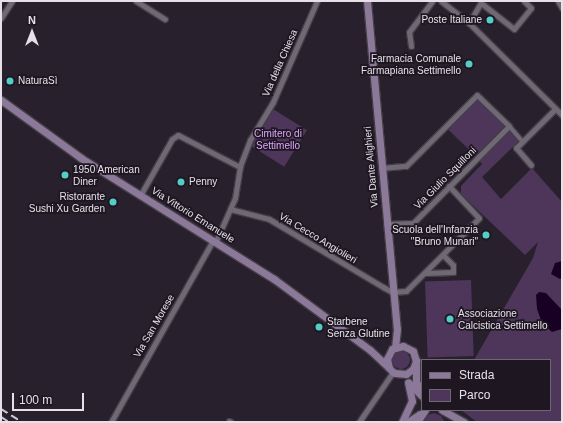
<!DOCTYPE html>
<meta charset="utf-8">
<style>
body{margin:0}
#map{position:relative;width:563px;height:423px;overflow:hidden;background:#28202c;font-family:Arial,sans-serif}
div>[style]{position:absolute}
[style*='--x']{left:calc(var(--x)*1px);top:calc(var(--y)*1px);width:calc(var(--w)*1px);rotate:calc(var(--a)*1deg)}
.green>*{inset:0;background:#4e365b;transform-origin:0 0}
.round{border-radius:50%}
.water>*{inset:0;background:#180024}
.roads{filter:drop-shadow(1px 0 #433e47) drop-shadow(-1px 0 #433e47) drop-shadow(0 1px #433e47) drop-shadow(0 -1px #433e47)}
.pedestrian>*{height:4px;margin:-2px;padding:0 2px;transform-origin:2px;border-radius:2px;background:#706875}
.minor>*{height:5px;margin:-2.5px;padding:0 2.5px;transform-origin:2.5px;border-radius:2.5px;background:#706875}
.secondary>*{height:7px;margin:-3.5px;padding:0 3.5px;transform-origin:3.5px;border-radius:3.5px;background:#8c7898}
.rail>*{height:1.5px;margin-top:-0.75px;transform-origin:0;background:repeating-linear-gradient(90deg,#cdc8d0 0 8px,transparent 0 12px)}
.dots>*{width:11px;height:11px;translate:-50% -50%;box-sizing:border-box;border:2px solid #1e1722;border-radius:50%}
span{translate:-50% -50%;white-space:nowrap;text-align:center;line-height:1.15;-webkit-text-stroke:3.5px #1e1722;paint-order:stroke}
.poi-label{font-size:10px;color:#e6e1e9}
.right{translate:-100% -50%;text-align:right}
.left{translate:0 -50%;text-align:left}
.street-label{font-size:10px;color:#e6e1e9}
.park-label{font-size:10px;color:#dea6fe}
.frame{position:absolute;inset:0;border:2px solid #e6e1e9;pointer-events:none}
.legend{position:absolute;left:421px;top:359px;width:130px;height:52px;box-sizing:border-box;background:#1e1722;border:1px solid #6e6872;margin:0;padding:5px 7px;list-style:none;font-size:12px;color:#e6e1e9}
.legend li{display:flex;align-items:center;gap:8px;height:20px}
.legend b{width:20px;border:1px solid #6e6872}
.north{position:absolute;left:12px;top:12px;width:40px;height:40px;-webkit-text-stroke:3px #1e1722;paint-order:stroke;rotate:0deg;font-size:11px;font-weight:700;line-height:16px;text-align:center;color:#e6e1e9}
.north::after{content:'';display:block;margin:auto;width:14px;height:18px;background:#e6e1e9;clip-path:polygon(50% 0,100% 100%,50% 72%,0 100%)}
.scale{position:absolute;left:12px;top:393px;width:72px;height:18px;box-sizing:border-box;border:2px solid #e6e1e9;border-top:0;padding-left:5px;font-size:12px;line-height:14px;white-space:nowrap;color:#e6e1e9;-webkit-text-stroke:3px #1e1722;paint-order:stroke}
</style>
<div id="map">
<div class="green">
<i style="left:476px;top:98px;width:40px;height:42px;rotate:44deg"></i>
<i style="left:273px;top:109px;width:40px;height:43px;rotate:32deg"></i>
<i style="clip-path:polygon(509px 129px,520px 140px,482px 177px,501px 199px,532px 168px,562px 202px,562px 422px,477px 422px,461px 410px,550px 410px,550px 360px,474px 360px,533px 258px,538px 242px,525px 255px,461px 194px,461px 186px,482px 164px,478px 159px)"></i>
<i style="left:471px;top:280px;width:76px;height:46px;rotate:88deg"></i>
<i class="round" style="left:392px;top:351px;width:18px;height:18px"></i>
<i style="clip-path:polygon(434px 413px,441px 416px,445px 422px,423px 422px,428px 415px)"></i>
</div>
<div class="water">
<i style="clip-path:polygon(562px 261px,562px 278px,560px 279px,551px 274px,555px 263px)"></i>
<i style="clip-path:polygon(539px 292px,546px 293px,562px 310px,562px 329px,552px 332px,542px 323px,537px 309px,536px 295px)"></i>
</div>
<div class="roads">
<div class="pedestrian">
<i style="--x:509;--y:126;--w:20;--a:49"></i>
</div>
<div class="minor">
<i style="--x:136;--y:1;--w:34;--a:32"></i>
<i style="--x:441;--y:1;--w:36;--a:38"></i>
<i style="--x:469;--y:23;--w:131;--a:44.7"></i>
<i style="--x:558;--y:1;--w:8;--a:60"></i>
<i style="--x:481;--y:3;--w:42;--a:38.2"></i>
<i style="--x:514;--y:29;--w:27;--a:-51"></i>
<i style="--x:531;--y:8;--w:10;--a:-135"></i>
<i style="--x:1;--y:18;--w:20;--a:-57"></i>
<i style="--x:469;--y:23;--w:24;--a:-60"></i>
<i style="--x:411;--y:46;--w:14;--a:-98"></i>
<i style="--x:409;--y:32;--w:39;--a:-53"></i>
<i style="--x:531;--y:165;--w:23;--a:-131"></i>
<i style="--x:516;--y:148;--w:55;--a:-45"></i>
<i style="--x:381;--y:168;--w:25;--a:-5"></i>
<i style="--x:406;--y:166;--w:100;--a:-45"></i>
<i style="--x:477;--y:95;--w:45;--a:44.1"></i>
<i style="--x:509;--y:126;--w:136;--a:134.7"></i>
<i style="--x:413;--y:223;--w:27;--a:178"></i>
<i style="--x:141;--y:194;--w:63;--a:-60.6"></i>
<i style="--x:172;--y:139;--w:7;--a:-34"></i>
<i style="--x:178;--y:135;--w:70;--a:27.3"></i>
<i style="--x:230;--y:209;--w:40;--a:14.4"></i>
<i style="--x:269;--y:219;--w:133;--a:30.8"></i>
<i style="--x:383;--y:287;--w:10;--a:29"></i>
<i style="--x:392;--y:292;--w:14;--a:-4"></i>
<i style="--x:406;--y:291;--w:103;--a:-45"></i>
<i style="--x:479;--y:218;--w:44;--a:-133.2"></i>
<i style="--x:216;--y:241;--w:47;--a:-66.2"></i>
<i style="--x:235;--y:198;--w:32;--a:-81"></i>
<i style="--x:240;--y:166;--w:28;--a:-69"></i>
<i style="--x:250;--y:140;--w:44;--a:-58.8"></i>
<i style="--x:273;--y:102;--w:110;--a:-66.5"></i>
<i style="--x:425;--y:273;--w:28;--a:-2"></i>
<i style="--x:453;--y:272;--w:7;--a:-90"></i>
<i style="--x:453;--y:265;--w:14;--a:-135"></i>
<i style="--x:229;--y:421;--w:2;--a:27"></i>
<i style="--x:111;--y:422;--w:209;--a:-60.7"></i>
<i style="--x:359;--y:422;--w:60;--a:-55.8"></i>
</div>
<div class="secondary">
<i style="--x:367;--y:1;--w:329;--a:84.8"></i>
<i style="--x:397;--y:329;--w:18;--a:96"></i>
<i style="--x:1;--y:100;--w:99;--a:35.9"></i>
<i style="--x:81;--y:158;--w:228;--a:32.1"></i>
<i style="--x:274;--y:279;--w:119;--a:36.5"></i>
<i style="--x:370;--y:350;--w:18;--a:43"></i>
<i style="--x:383;--y:362;--w:14;--a:45"></i>
<i style="--x:393;--y:372;--w:2;--a:27"></i>
<i style="--x:395;--y:373;--w:11;--a:5"></i>
<i style="--x:406;--y:374;--w:9;--a:-36"></i>
<i style="--x:413;--y:369;--w:9;--a:-69"></i>
<i style="--x:416;--y:361;--w:10;--a:-107"></i>
<i style="--x:413;--y:351;--w:11;--a:-153"></i>
<i style="--x:403;--y:346;--w:11;--a:165"></i>
<i style="--x:392;--y:349;--w:11;--a:117"></i>
<i style="--x:387;--y:359;--w:9;--a:77"></i>
<i style="--x:416;--y:364;--w:18;--a:90"></i>
<i style="--x:416;--y:382;--w:10;--a:53"></i>
<i style="--x:409;--y:383;--w:18;--a:45"></i>
<i style="--x:442;--y:410;--w:25;--a:29"></i>
<i style="--x:402;--y:422;--w:23;--a:-65"></i>
<i style="--x:412;--y:401;--w:19;--a:-102"></i>
<i style="--x:408;--y:422;--w:14;--a:-34"></i>
<i style="--x:417;--y:422;--w:14;--a:-56"></i>
</div>
</div>
<div class="rail">
<i style="--x:1;--y:409;--w:25;--a:32"></i>
<i style="--x:1;--y:417;--w:9;--a:32"></i>
</div>
<div class="dots">
<i style="left:490px;top:20px;background:#54cdc7"></i>
<i style="left:469px;top:64px;background:#54cdc7"></i>
<i style="left:10px;top:81px;background:#54cdc7"></i>
<i style="left:65px;top:175px;background:#54cdc7"></i>
<i style="left:181px;top:182px;background:#54cdc7"></i>
<i style="left:113px;top:202px;background:#54cdc7"></i>
<i style="left:486px;top:235px;background:#54cdc7"></i>
<i style="left:450px;top:319px;background:#54cdc7"></i>
<i style="left:319px;top:327px;background:#54cdc7"></i>
</div>
<div class="poi-label">
<span class="right" style="left:482px;top:20px">Poste Italiane</span>
<span class="right" style="left:461px;top:64px">Farmacia Comunale<br>Farmapiana Settimello</span>
<span class="left" style="left:18px;top:81px">NaturaSì</span>
<span class="left" style="left:73px;top:175px">1950 American<br>Diner</span>
<span class="left" style="left:189px;top:182px">Penny</span>
<span class="right" style="left:105px;top:202px">Ristorante<br>Sushi Xu Garden</span>
<span class="right" style="left:478px;top:235px">Scuola dell'Infanzia<br>"Bruno Munari"</span>
<span class="left" style="left:458px;top:319px">Associazione<br>Calcistica Settimello</span>
<span class="left" style="left:327px;top:327px">Starbene<br>Senza Glutine</span>
</div>
<div class="street-label">
<span style="left:280px;top:63px;rotate:-66deg">Via della Chiesa</span>
<span style="left:371px;top:167px;rotate:-95deg">Via Dante Alighieri</span>
<span style="left:445px;top:178px;rotate:-45deg">Via Giulio Squilloni</span>
<span style="left:193px;top:215px;rotate:32deg">Via Vittorio Emanuele</span>
<span style="left:318px;top:238px;rotate:31deg">Via Cecco Angiolieri</span>
<span style="left:154px;top:326px;rotate:-60deg">Via San Morese</span>
</div>
<div class="park-label">
<span style="left:278px;top:139px">Cimitero di<br>Settimello</span>
</div>
<div class="frame"></div>
<ul class="legend">
<li><b style="height:5px;background:#8c7898"></b>Strada</li>
<li><b style="height:11px;background:#4e365b"></b>Parco</li>
</ul>
<div class="north">N</div>
<div class="scale">100 m</div>
</div>
